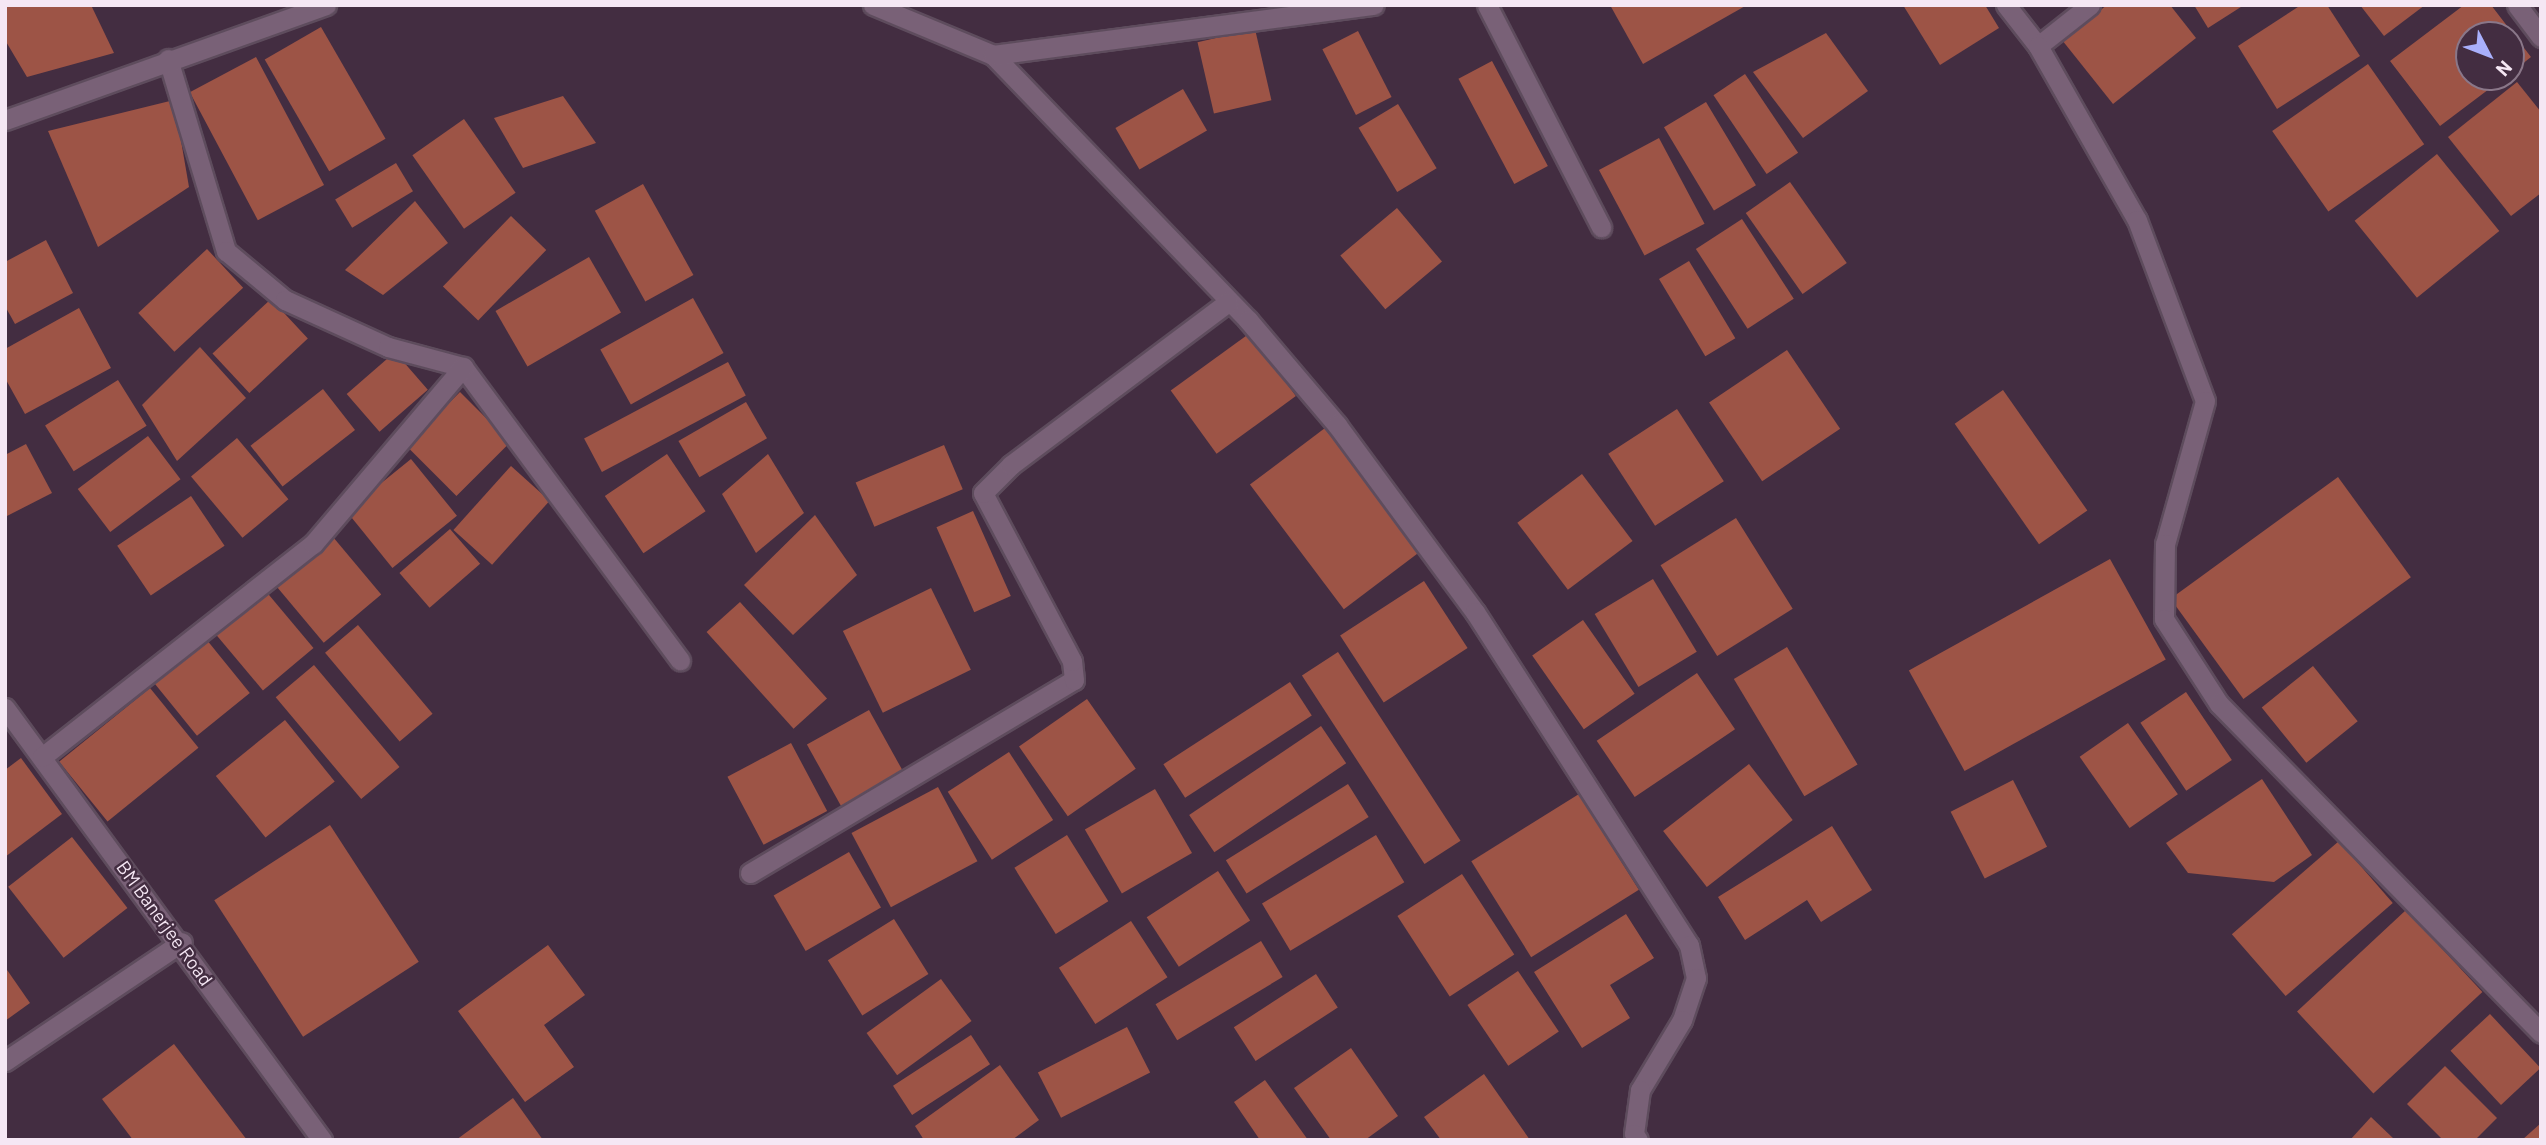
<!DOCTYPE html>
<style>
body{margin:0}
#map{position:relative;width:2546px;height:1145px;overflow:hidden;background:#432d41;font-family:Barlow,sans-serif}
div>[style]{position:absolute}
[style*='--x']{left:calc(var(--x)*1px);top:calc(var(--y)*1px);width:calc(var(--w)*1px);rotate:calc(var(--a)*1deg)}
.building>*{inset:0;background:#9d5446;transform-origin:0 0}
.roads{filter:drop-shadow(2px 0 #5e4c5d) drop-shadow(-2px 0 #5e4c5d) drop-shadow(0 2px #5e4c5d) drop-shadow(0 -2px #5e4c5d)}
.minor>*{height:19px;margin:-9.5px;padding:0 9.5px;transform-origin:9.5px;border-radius:9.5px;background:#796177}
span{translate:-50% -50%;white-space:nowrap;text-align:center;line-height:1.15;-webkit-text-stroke:5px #432d41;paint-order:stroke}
.street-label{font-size:19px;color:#f5e7f4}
.frame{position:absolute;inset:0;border:7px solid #f5e7f4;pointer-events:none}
.north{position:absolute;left:2455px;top:21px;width:70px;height:70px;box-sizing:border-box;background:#432d41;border:2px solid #8a7789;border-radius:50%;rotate:132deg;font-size:19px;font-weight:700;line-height:28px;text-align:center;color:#f5e7f4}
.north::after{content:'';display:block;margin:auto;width:24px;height:32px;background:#a9b0fc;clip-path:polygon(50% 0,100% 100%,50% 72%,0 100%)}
</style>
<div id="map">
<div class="building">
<i style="clip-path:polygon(5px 5px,91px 5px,114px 53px,27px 77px,5px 40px)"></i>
<i style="clip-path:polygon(1610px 5px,1747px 5px,1643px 64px)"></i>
<i style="clip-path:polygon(1903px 5px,1985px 5px,1999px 28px,1940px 65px)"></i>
<i style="clip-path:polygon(2107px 5px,2170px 5px,2196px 38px,2113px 104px,2062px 40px)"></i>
<i style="clip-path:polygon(2194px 5px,2244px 5px,2208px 28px)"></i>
<i style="clip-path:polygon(2301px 5px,2327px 5px,2360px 56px,2277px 109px,2238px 46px)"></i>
<i style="clip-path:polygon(2360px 5px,2425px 5px,2384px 36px)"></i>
<i style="clip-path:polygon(2464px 5px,2491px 5px,2531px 57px,2511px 73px,2511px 35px,2469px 35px,2469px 77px,2505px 77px,2440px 126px,2390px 61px)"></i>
<i style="left:321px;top:27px;width:129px;height:65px;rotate:60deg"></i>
<i style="left:1255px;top:29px;width:73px;height:59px;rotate:77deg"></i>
<i style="left:1358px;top:31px;width:74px;height:40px;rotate:63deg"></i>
<i style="clip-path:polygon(1826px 33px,1868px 91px,1803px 138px,1753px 72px)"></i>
<i style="left:256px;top:57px;width:145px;height:75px;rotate:62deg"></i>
<i style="left:1492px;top:61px;width:119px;height:38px;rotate:62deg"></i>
<i style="left:2368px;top:64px;width:98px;height:117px;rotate:55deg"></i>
<i style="left:1745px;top:74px;width:95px;height:38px;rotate:56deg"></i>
<i style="clip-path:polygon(2517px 82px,2541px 112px,2541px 193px,2511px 216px,2448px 137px)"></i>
<i style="left:1183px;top:89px;width:48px;height:78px;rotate:60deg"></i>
<i style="clip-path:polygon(563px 96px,596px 143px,523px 168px,494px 118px)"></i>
<i style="clip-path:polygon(174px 100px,189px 187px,98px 247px,48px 131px)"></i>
<i style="left:1706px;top:102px;width:97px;height:49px;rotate:59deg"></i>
<i style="left:1398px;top:104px;width:75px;height:46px;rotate:59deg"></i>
<i style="left:464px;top:119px;width:90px;height:63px;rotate:55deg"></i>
<i style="left:1659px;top:138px;width:97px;height:68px;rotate:62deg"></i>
<i style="left:2437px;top:154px;width:99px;height:106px;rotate:51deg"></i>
<i style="left:396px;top:163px;width:33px;height:71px;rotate:59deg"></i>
<i style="left:1790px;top:182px;width:99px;height:54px;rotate:55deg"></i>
<i style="left:643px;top:184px;width:104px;height:55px;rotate:61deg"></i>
<i style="clip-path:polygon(415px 201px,448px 243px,383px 295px,345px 270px)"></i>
<i style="left:1397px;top:208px;width:70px;height:74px;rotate:50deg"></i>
<i style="left:511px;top:216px;width:49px;height:98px;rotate:44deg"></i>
<i style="left:1742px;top:219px;width:95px;height:55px;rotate:57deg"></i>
<i style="clip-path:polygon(46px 240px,73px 293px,15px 324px,5px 306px,5px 262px)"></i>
<i style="left:207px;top:249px;width:53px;height:94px;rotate:47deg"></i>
<i style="left:589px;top:257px;width:64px;height:108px;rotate:60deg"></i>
<i style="left:1689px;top:261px;width:90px;height:35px;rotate:59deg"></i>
<i style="left:693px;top:298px;width:63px;height:106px;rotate:61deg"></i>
<i style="left:271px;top:299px;width:54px;height:80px;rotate:47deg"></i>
<i style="clip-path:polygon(79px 308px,111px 368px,25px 414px,5px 378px,5px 349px)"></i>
<i style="left:1250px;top:333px;width:78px;height:98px;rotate:54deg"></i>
<i style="clip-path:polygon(200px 347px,246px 398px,177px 461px,142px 405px)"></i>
<i style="left:1787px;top:350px;width:95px;height:94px;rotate:56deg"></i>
<i style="left:395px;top:352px;width:50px;height:64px;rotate:49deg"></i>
<i style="left:728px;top:362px;width:38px;height:163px;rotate:62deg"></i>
<i style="left:118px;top:380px;width:54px;height:86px;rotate:58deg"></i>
<i style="left:323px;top:389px;width:52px;height:92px;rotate:52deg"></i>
<i style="left:2003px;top:390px;width:147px;height:59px;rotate:55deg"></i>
<i style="left:460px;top:392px;width:71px;height:76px;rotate:45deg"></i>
<i style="left:746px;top:402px;width:42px;height:78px;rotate:60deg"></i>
<i style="left:1677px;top:409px;width:86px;height:82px;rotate:57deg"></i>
<i style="left:1325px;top:428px;width:156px;height:94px;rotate:53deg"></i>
<i style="left:148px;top:436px;width:54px;height:88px;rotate:53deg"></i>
<i style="left:237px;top:438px;width:80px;height:60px;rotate:50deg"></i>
<i style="clip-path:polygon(26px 444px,52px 493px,5px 517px,5px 455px)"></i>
<i style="left:944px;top:445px;width:48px;height:96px;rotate:67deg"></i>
<i style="left:667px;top:454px;width:69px;height:75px;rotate:56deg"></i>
<i style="clip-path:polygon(768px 454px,804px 513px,756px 553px,722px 494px)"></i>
<i style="left:411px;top:459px;width:73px;height:83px;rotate:51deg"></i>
<i style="left:511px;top:466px;width:52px;height:86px;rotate:42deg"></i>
<i style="left:1582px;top:474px;width:84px;height:81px;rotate:53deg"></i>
<i style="left:2338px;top:477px;width:124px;height:207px;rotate:54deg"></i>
<i style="left:191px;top:496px;width:60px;height:89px;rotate:56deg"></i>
<i style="left:973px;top:511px;width:93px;height:40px;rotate:66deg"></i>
<i style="clip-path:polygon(815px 515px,857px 575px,793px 635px,744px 585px)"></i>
<i style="left:1736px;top:518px;width:107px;height:89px;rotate:58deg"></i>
<i style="left:450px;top:529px;width:46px;height:67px;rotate:49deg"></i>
<i style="left:333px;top:537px;width:75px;height:75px;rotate:50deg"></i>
<i style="left:2110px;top:559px;width:115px;height:230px;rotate:61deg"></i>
<i style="left:1653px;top:579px;width:85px;height:68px;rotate:59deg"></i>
<i style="left:1424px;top:581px;width:80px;height:100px;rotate:57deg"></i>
<i style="left:931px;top:588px;width:91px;height:98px;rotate:64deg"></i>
<i style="left:264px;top:589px;width:77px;height:66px;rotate:50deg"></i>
<i style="left:740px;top:602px;width:130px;height:45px;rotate:48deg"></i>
<i style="left:1583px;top:620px;width:90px;height:62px;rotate:55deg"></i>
<i style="left:358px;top:625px;width:116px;height:43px;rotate:50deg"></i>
<i style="left:202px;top:634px;width:76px;height:68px;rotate:51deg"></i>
<i style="left:1787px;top:647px;width:137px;height:62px;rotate:59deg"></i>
<i style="left:1338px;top:652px;width:225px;height:43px;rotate:57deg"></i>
<i style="left:314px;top:665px;width:133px;height:50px;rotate:50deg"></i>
<i style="left:2313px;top:666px;width:71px;height:66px;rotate:51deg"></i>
<i style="left:1697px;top:673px;width:68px;height:121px;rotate:56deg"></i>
<i style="left:1290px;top:682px;width:40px;height:151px;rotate:57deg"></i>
<i style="left:150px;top:688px;width:77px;height:117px;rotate:51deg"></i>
<i style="left:2186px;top:692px;width:82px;height:55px;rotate:56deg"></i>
<i style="left:1087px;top:699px;width:85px;height:83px;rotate:55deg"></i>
<i style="left:869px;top:710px;width:71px;height:71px;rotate:61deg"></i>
<i style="left:285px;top:720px;width:79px;height:89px;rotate:51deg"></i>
<i style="left:2128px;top:723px;width:87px;height:59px;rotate:55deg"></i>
<i style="left:1321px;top:726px;width:45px;height:159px;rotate:56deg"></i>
<i style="left:791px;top:743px;width:77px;height:72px;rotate:62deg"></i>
<i style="left:1009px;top:752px;width:81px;height:73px;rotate:57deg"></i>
<i style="clip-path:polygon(21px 758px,62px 814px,5px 857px,5px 770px)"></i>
<i style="left:1749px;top:764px;width:71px;height:109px;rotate:52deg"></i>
<i style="clip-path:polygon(2262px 779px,2312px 855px,2274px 882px,2188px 873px,2166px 843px)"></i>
<i style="left:2013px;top:780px;width:75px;height:70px;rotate:63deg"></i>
<i style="left:1348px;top:784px;width:39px;height:144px;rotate:58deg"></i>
<i style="left:938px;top:787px;width:84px;height:98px;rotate:62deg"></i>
<i style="left:1155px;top:789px;width:74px;height:81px;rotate:60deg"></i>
<i style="left:1579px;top:794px;width:113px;height:127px;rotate:58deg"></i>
<i style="left:330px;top:825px;width:163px;height:138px;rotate:57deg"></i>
<i style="clip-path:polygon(1832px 826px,1872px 890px,1821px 922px,1807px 900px,1745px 940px,1718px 897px)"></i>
<i style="left:1067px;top:835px;width:78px;height:62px;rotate:58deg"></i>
<i style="left:1376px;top:835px;width:55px;height:133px;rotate:59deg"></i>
<i style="left:72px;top:837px;width:90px;height:81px;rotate:52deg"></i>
<i style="left:2339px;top:841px;width:82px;height:142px;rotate:49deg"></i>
<i style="left:849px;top:852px;width:64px;height:87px;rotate:60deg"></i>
<i style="left:1218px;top:871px;width:59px;height:85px;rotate:57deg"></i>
<i style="left:1462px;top:874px;width:96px;height:77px;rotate:57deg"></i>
<i style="left:2406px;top:910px;width:112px;height:149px;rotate:47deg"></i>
<i style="clip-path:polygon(1626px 914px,1654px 958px,1610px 985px,1630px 1018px,1582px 1048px,1534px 972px)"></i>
<i style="left:894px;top:919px;width:65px;height:78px;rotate:58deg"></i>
<i style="left:1131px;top:921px;width:67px;height:86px;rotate:57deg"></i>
<i style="left:1261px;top:941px;width:42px;height:123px;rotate:59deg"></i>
<i style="clip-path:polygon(548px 945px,585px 995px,544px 1025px,574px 1067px,525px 1102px,458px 1011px)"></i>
<i style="clip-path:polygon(5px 967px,30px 1003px,5px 1021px)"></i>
<i style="left:1518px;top:971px;width:73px;height:61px;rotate:56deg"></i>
<i style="left:1316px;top:974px;width:40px;height:98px;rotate:57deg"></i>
<i style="left:941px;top:979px;width:52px;height:92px;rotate:54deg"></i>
<i style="left:2490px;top:1014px;width:74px;height:54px;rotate:47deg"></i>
<i style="left:1127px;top:1027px;width:51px;height:100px;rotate:63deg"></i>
<i style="left:971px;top:1035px;width:35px;height:93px;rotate:57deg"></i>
<i style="clip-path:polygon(174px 1044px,247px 1140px,133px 1140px,102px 1099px)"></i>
<i style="clip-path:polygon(1351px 1048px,1398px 1116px,1365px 1140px,1331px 1140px,1294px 1088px)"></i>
<i style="clip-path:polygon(1000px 1065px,1039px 1120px,1012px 1140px,924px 1140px,915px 1126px)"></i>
<i style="clip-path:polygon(2445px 1066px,2497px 1118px,2475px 1140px,2443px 1140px,2407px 1104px)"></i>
<i style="clip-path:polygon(1484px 1074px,1530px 1140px,1441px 1140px,1424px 1117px)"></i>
<i style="clip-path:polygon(1265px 1080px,1308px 1140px,1260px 1140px,1234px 1102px)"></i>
<i style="clip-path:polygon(513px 1098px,543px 1140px,456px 1140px)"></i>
<i style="clip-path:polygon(2371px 1117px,2395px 1140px,2350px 1140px)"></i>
<i style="clip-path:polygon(2541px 1123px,2541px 1140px,2522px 1140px)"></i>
</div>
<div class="roads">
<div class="minor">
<i style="--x:873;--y:5;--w:130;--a:22.6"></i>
<i style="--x:993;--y:55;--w:368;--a:46.1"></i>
<i style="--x:1248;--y:320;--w:138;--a:49.7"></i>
<i style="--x:1337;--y:425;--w:232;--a:53.6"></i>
<i style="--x:1475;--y:612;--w:396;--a:57.3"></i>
<i style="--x:1689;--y:945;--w:34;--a:78"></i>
<i style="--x:1696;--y:978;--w:44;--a:108.4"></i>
<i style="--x:1682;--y:1020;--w:82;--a:121"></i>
<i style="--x:1640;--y:1090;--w:44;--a:97.8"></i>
<i style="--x:1634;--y:1134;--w:7;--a:56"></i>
<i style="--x:1487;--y:5;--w:250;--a:62.8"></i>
<i style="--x:2006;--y:5;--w:52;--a:52"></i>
<i style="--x:2090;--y:5;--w:66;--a:141.7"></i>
<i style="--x:2038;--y:46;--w:200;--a:60.4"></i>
<i style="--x:2137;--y:220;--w:193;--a:69.4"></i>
<i style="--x:2205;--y:401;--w:148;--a:105.6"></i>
<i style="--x:2165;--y:544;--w:75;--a:90.8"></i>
<i style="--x:2164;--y:619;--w:101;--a:57.1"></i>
<i style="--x:2219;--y:704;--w:460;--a:45.6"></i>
<i style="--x:2517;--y:5;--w:40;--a:53"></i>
<i style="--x:993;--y:55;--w:384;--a:-7.5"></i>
<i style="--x:168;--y:59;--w:201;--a:73.2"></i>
<i style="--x:226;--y:251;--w:77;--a:39.7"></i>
<i style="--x:285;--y:300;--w:113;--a:24.5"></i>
<i style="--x:388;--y:347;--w:78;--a:14.9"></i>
<i style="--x:463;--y:367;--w:365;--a:53.5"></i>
<i style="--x:5;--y:120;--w:341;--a:-19.7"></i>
<i style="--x:5;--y:708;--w:536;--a:53.73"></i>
<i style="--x:42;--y:757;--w:345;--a:-38.2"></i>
<i style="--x:313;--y:544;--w:232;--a:-49.7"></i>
<i style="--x:750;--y:873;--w:377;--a:-30.8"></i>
<i style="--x:1074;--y:680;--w:19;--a:-96"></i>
<i style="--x:1072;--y:661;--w:190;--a:-117.9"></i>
<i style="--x:983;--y:493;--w:40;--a:-45"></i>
<i style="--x:1011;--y:465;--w:271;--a:-36.9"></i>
<i style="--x:5;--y:1061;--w:213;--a:-33.9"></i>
</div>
</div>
<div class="street-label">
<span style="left:165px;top:923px;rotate:54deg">BM Banerjee Road</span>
</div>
<div class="frame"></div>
<div class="north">N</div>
</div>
